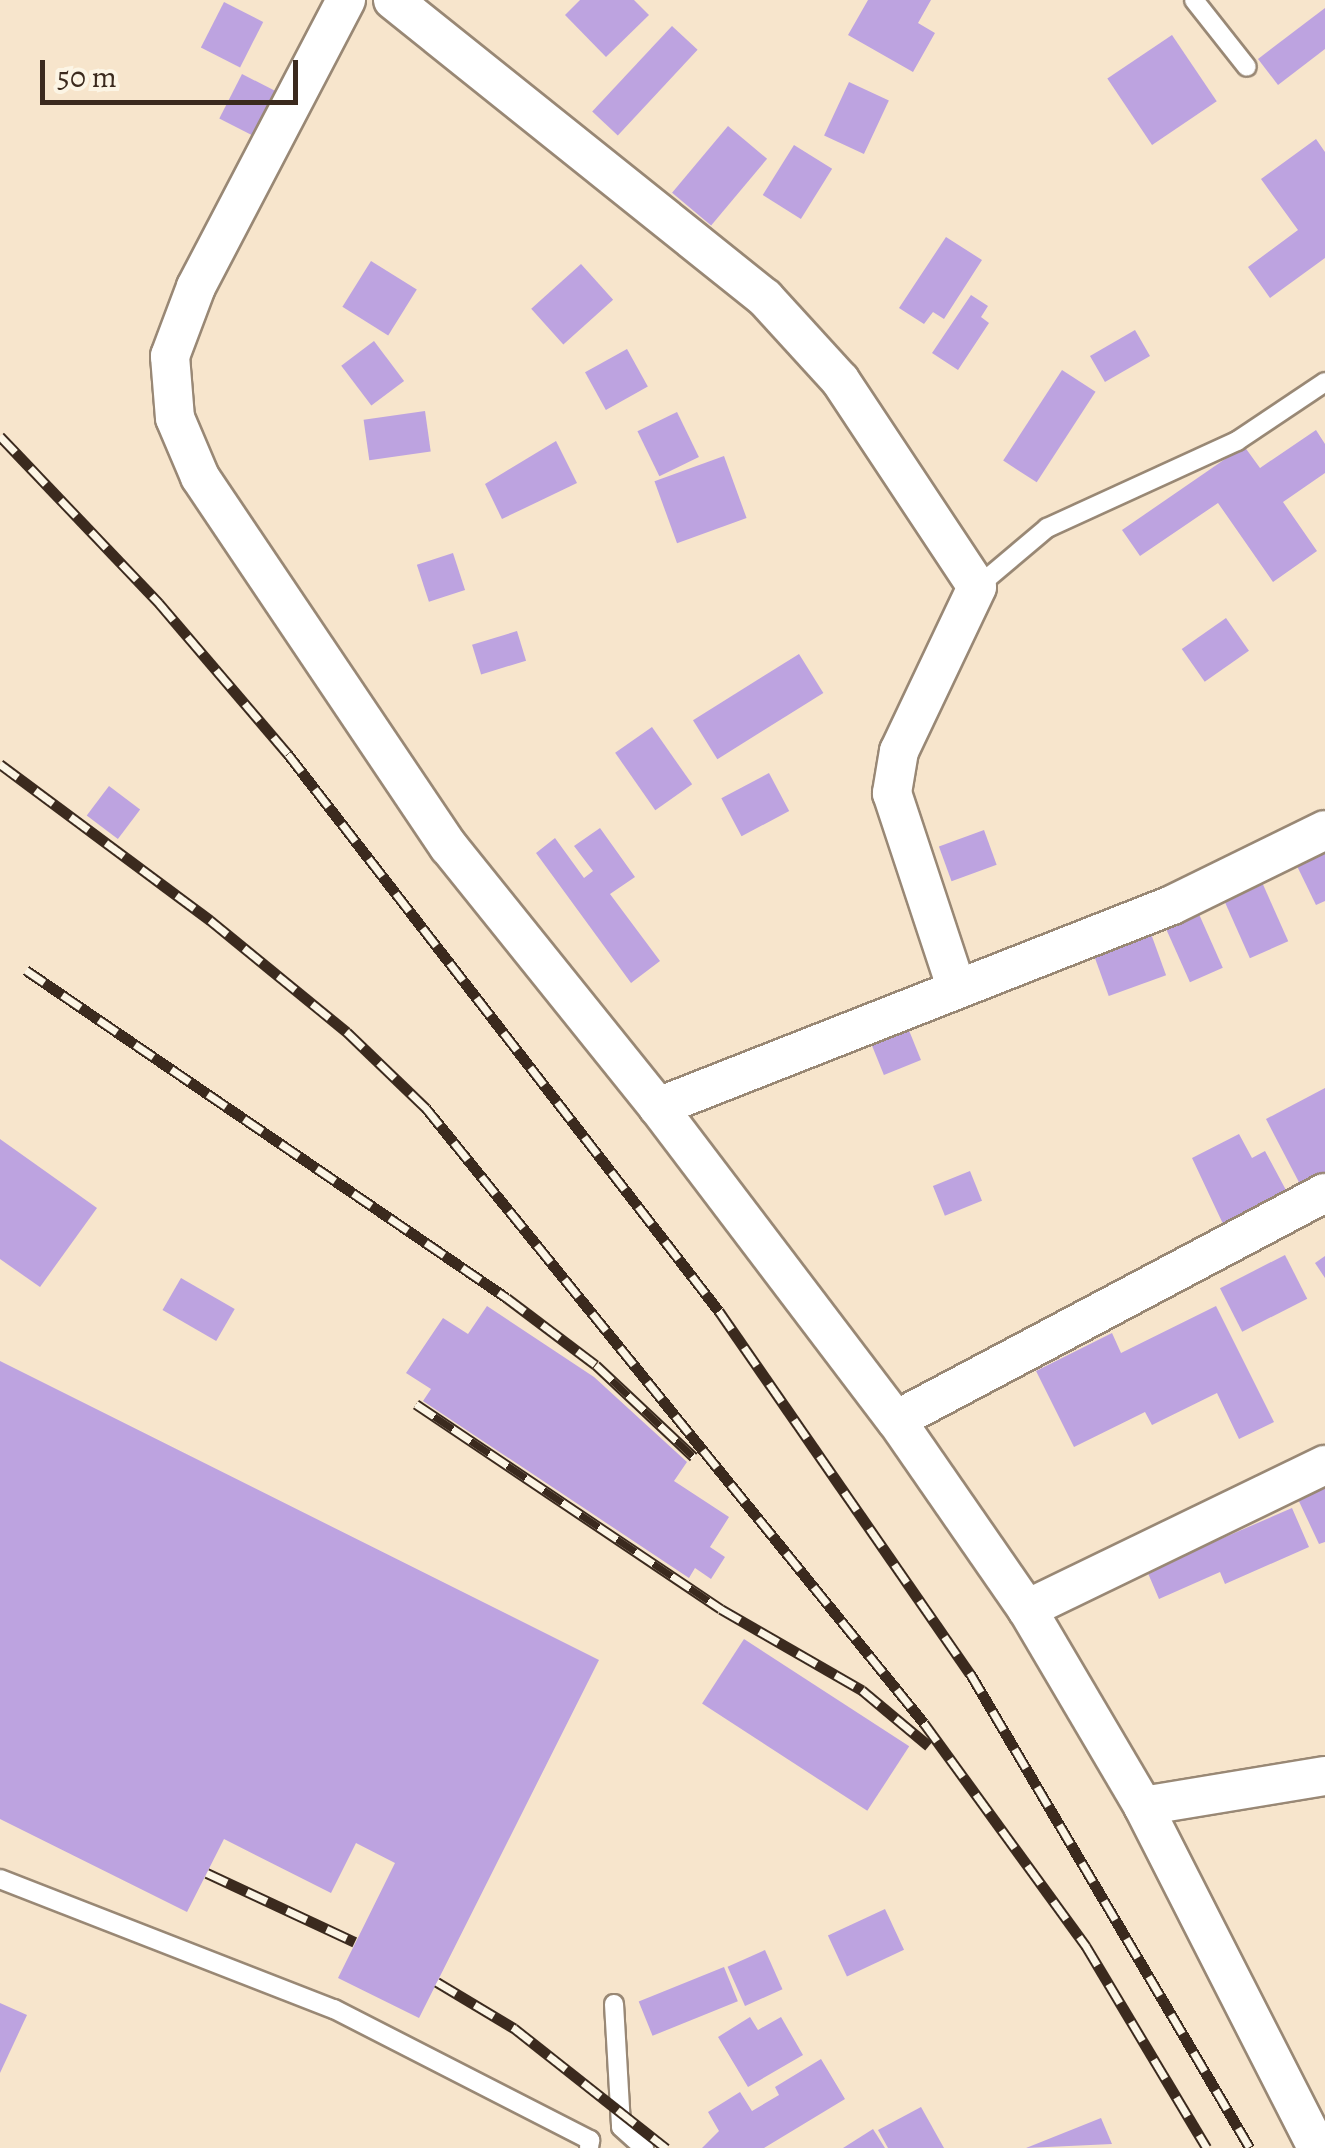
<!DOCTYPE html>
<style>
body{margin:0}
#map{position:relative;width:1325px;height:2148px;overflow:hidden;background:#f7e5cc;font-family:Alegreya,serif}
div>[style]{position:absolute}
[style*='--x']{left:calc(var(--x)*1px);top:calc(var(--y)*1px);width:calc(var(--w)*1px);rotate:calc(var(--a)*1deg)}
.building>*{inset:0;background:#bda3e0;transform-origin:0 0}
.roads{filter:drop-shadow(2px 0 #998875) drop-shadow(-2px 0 #998875) drop-shadow(0 2px #998875) drop-shadow(0 -2px #998875)}
.lane>*{height:18px;margin:-9px;padding:0 9px;transform-origin:9px;border-radius:9px;background:#fff}
.street>*{height:38px;margin:-19px;padding:0 19px;transform-origin:19px;border-radius:19px;background:#fff}
.rail>*{height:11px;margin-top:-5.5px;transform-origin:0;background:repeating-linear-gradient(90deg,#fcf5e5 0 22px,#3b2a1e 0 44px);box-sizing:border-box;border-block:2px solid #3b2a1e}
span{translate:-50% -50%;white-space:nowrap;text-align:center;line-height:1.15;-webkit-text-stroke:8px #fcf5e5;paint-order:stroke}
.scale{position:absolute;left:40px;top:60px;width:258px;height:45px;box-sizing:border-box;border:5px solid #3b2a1e;border-top:0;padding-left:12px;font-size:30px;line-height:35px;white-space:nowrap;color:#3b2a1e;-webkit-text-stroke:8px #fcf5e5;paint-order:stroke}
</style>
<div id="map">
<div class="building">
<i style="clip-path:polygon(580px 0,634px 0,649px 15px,606px 57px,565px 15px)"></i>
<i style="clip-path:polygon(868px 0,931px 0,918px 23px,935px 33px,913px 72px,848px 35px)"></i>
<i style="left:224px;top:2px;width:44px;height:51px;rotate:27deg"></i>
<i style="clip-path:polygon(1325px 8px,1325px 49px,1278px 85px,1258px 59px)"></i>
<i style="left:672px;top:26px;width:35px;height:117px;rotate:43deg"></i>
<i style="left:1172px;top:35px;width:80px;height:78px;rotate:56deg"></i>
<i style="left:242px;top:74px;width:44px;height:50px;rotate:27deg"></i>
<i style="left:849px;top:82px;width:44px;height:59px;rotate:25deg"></i>
<i style="left:728px;top:126px;width:51px;height:87px;rotate:40deg"></i>
<i style="clip-path:polygon(1316px 139px,1325px 152px,1325px 258px,1270px 298px,1248px 267px,1298px 230px,1261px 179px)"></i>
<i style="left:794px;top:145px;width:45px;height:59px;rotate:32deg"></i>
<i style="clip-path:polygon(946px 237px,982px 260px,944px 319px,933px 312px,924px 324px,899px 308px)"></i>
<i style="left:371px;top:261px;width:54px;height:54px;rotate:32deg"></i>
<i style="left:581px;top:264px;width:48px;height:67px;rotate:48deg"></i>
<i style="clip-path:polygon(971px 295px,988px 306px,981px 317px,989px 323px,958px 370px,932px 353px)"></i>
<i style="left:1135px;top:330px;width:30px;height:52px;rotate:60deg"></i>
<i style="left:374px;top:341px;width:50px;height:41px;rotate:53deg"></i>
<i style="left:627px;top:349px;width:43px;height:48px;rotate:61deg"></i>
<i style="left:1062px;top:370px;width:40px;height:108px;rotate:33deg"></i>
<i style="left:425px;top:411px;width:41px;height:62px;rotate:82deg"></i>
<i style="left:677px;top:412px;width:50px;height:44px;rotate:64deg"></i>
<i style="clip-path:polygon(1316px 430px,1325px 444px,1325px 473px,1283px 502px,1317px 551px,1273px 582px,1218px 503px,1140px 556px,1122px 530px,1244px 446px,1260px 468px)"></i>
<i style="clip-path:polygon(556px 441px,577px 483px,502px 519px,485px 484px)"></i>
<i style="left:724px;top:456px;width:66px;height:74px;rotate:70deg"></i>
<i style="left:453px;top:553px;width:39px;height:38px;rotate:72deg"></i>
<i style="left:1226px;top:618px;width:40px;height:54px;rotate:55deg"></i>
<i style="left:517px;top:631px;width:31px;height:47px;rotate:73deg"></i>
<i style="left:799px;top:654px;width:46px;height:125px;rotate:58deg"></i>
<i style="left:652px;top:727px;width:70px;height:45px;rotate:55deg"></i>
<i style="left:769px;top:773px;width:43px;height:54px;rotate:62deg"></i>
<i style="left:109px;top:786px;width:39px;height:37px;rotate:37deg"></i>
<i style="clip-path:polygon(600px 828px,635px 877px,610px 894px,660px 961px,631px 983px,536px 853px,555px 838px,584px 878px,593px 871px,574px 846px)"></i>
<i style="left:984px;top:830px;width:37px;height:48px;rotate:70deg"></i>
<i style="clip-path:polygon(1325px 848px,1325px 901px,1316px 905px,1295px 862px)"></i>
<i style="left:1261px;top:880px;width:67px;height:42px;rotate:66deg"></i>
<i style="left:1198px;top:912px;width:61px;height:36px;rotate:66deg"></i>
<i style="left:1150px;top:931px;width:47px;height:61px;rotate:70deg"></i>
<i style="left:906px;top:1023px;width:40px;height:40px;rotate:68deg"></i>
<i style="clip-path:polygon(1325px 1088px,1325px 1176px,1302px 1188px,1266px 1119px)"></i>
<i style="clip-path:polygon(1239px 1134px,1252px 1158px,1265px 1151px,1287px 1192px,1224px 1226px,1192px 1158px)"></i>
<i style="clip-path:polygon(0 1139px,97px 1208px,40px 1287px,0 1259px)"></i>
<i style="left:970px;top:1171px;width:32px;height:40px;rotate:68deg"></i>
<i style="left:1285px;top:1255px;width:49px;height:73px;rotate:63deg"></i>
<i style="clip-path:polygon(1325px 1256px,1325px 1278px,1315px 1263px)"></i>
<i style="left:181px;top:1278px;width:62px;height:37px;rotate:30deg"></i>
<i style="clip-path:polygon(487px 1306px,594px 1377px,687px 1462px,674px 1481px,729px 1517px,710px 1547px,725px 1557px,711px 1579px,695px 1568px,689px 1578px,423px 1401px,431px 1389px,406px 1373px,443px 1318px,468px 1334px)"></i>
<i style="clip-path:polygon(1216px 1306px,1274px 1422px,1239px 1439px,1217px 1393px,1152px 1425px,1145px 1412px,1074px 1447px,1036px 1371px,1112px 1333px,1121px 1353px)"></i>
<i style="clip-path:polygon(0 1361px,599px 1660px,419px 2018px,338px 1978px,395px 1863px,356px 1843px,331px 1893px,224px 1839px,187px 1912px,0 1819px)"></i>
<i style="clip-path:polygon(1325px 1481px,1325px 1542px,1319px 1544px,1296px 1495px)"></i>
<i style="clip-path:polygon(1292px 1508px,1309px 1547px,1225px 1584px,1220px 1572px,1159px 1599px,1147px 1571px)"></i>
<i style="left:744px;top:1639px;width:197px;height:77px;rotate:33deg"></i>
<i style="left:885px;top:1909px;width:45px;height:63px;rotate:65deg"></i>
<i style="left:765px;top:1950px;width:43px;height:41px;rotate:66deg"></i>
<i style="left:724px;top:1967px;width:37px;height:92px;rotate:68deg"></i>
<i style="clip-path:polygon(0 2003px,27px 2015px,0 2073px)"></i>
<i style="clip-path:polygon(750px 2017px,758px 2030px,781px 2017px,803px 2055px,748px 2087px,718px 2037px)"></i>
<i style="clip-path:polygon(821px 2059px,845px 2099px,764px 2148px,702px 2148px,719px 2131px,708px 2112px,740px 2092px,752px 2111px,779px 2095px,775px 2087px)"></i>
<i style="clip-path:polygon(921px 2107px,944px 2148px,888px 2148px,878px 2130px)"></i>
<i style="clip-path:polygon(1101px 2118px,1112px 2144px,1026px 2148px)"></i>
<i style="clip-path:polygon(873px 2129px,885px 2148px,843px 2148px)"></i>
</div>
<div class="roads">
<div class="lane">
<i style="--x:1194;--y:0;--w:85;--a:51.7"></i>
<i style="--x:977;--y:587;--w:92;--a:-40.1"></i>
<i style="--x:1047;--y:528;--w:209;--a:-24.6"></i>
<i style="--x:1237;--y:441;--w:106;--a:-33.8"></i>
<i style="--x:0;--y:1879;--w:358;--a:21.3"></i>
<i style="--x:334;--y:2009;--w:288;--a:27.1"></i>
<i style="--x:590;--y:2140;--w:8;--a:97"></i>
<i style="--x:614;--y:2004;--w:123;--a:86.7"></i>
<i style="--x:621;--y:2127;--w:31;--a:42"></i>
</div>
<div class="street">
<i style="--x:346;--y:0;--w:324;--a:117.6"></i>
<i style="--x:196;--y:287;--w:74;--a:110.6"></i>
<i style="--x:170;--y:356;--w:62;--a:85.4"></i>
<i style="--x:175;--y:418;--w:64;--a:67"></i>
<i style="--x:200;--y:477;--w:446;--a:56.1"></i>
<i style="--x:449;--y:847;--w:334;--a:51.2"></i>
<i style="--x:658;--y:1107;--w:393;--a:52.8"></i>
<i style="--x:896;--y:1420;--w:230;--a:55.3"></i>
<i style="--x:1027;--y:1609;--w:229;--a:59.5"></i>
<i style="--x:1143;--y:1806;--w:384;--a:63"></i>
<i style="--x:393;--y:0;--w:477;--a:38.7"></i>
<i style="--x:765;--y:298;--w:111;--a:47.6"></i>
<i style="--x:840;--y:380;--w:248;--a:56.5"></i>
<i style="--x:977;--y:587;--w:182;--a:115.4"></i>
<i style="--x:899;--y:751;--w:43;--a:99.5"></i>
<i style="--x:892;--y:793;--w:203;--a:71.7"></i>
<i style="--x:658;--y:1107;--w:552;--a:-21.45"></i>
<i style="--x:1172;--y:905;--w:170;--a:-26.1"></i>
<i style="--x:896;--y:1420;--w:485;--a:-27.9"></i>
<i style="--x:1027;--y:1609;--w:331;--a:-25.8"></i>
<i style="--x:1143;--y:1806;--w:184;--a:-9.4"></i>
</div>
</div>
<div class="rail">
<i style="--x:0;--y:436;--w:231;--a:46.4"></i>
<i style="--x:159;--y:603;--w:199;--a:49.5"></i>
<i style="--x:288;--y:754;--w:704;--a:52.27"></i>
<i style="--x:719;--y:1311;--w:441;--a:55.3"></i>
<i style="--x:970;--y:1673;--w:551;--a:59.48"></i>
<i style="--x:0;--y:764;--w:262;--a:36.6"></i>
<i style="--x:210;--y:920;--w:177;--a:39.3"></i>
<i style="--x:347;--y:1032;--w:110;--a:43.9"></i>
<i style="--x:426;--y:1108;--w:791;--a:51"></i>
<i style="--x:924;--y:1723;--w:276;--a:54"></i>
<i style="--x:1086;--y:1946;--w:235;--a:59.1"></i>
<i style="--x:26;--y:970;--w:582;--a:34.29"></i>
<i style="--x:507;--y:1298;--w:111;--a:37"></i>
<i style="--x:596;--y:1365;--w:134;--a:43.2"></i>
<i style="--x:416;--y:1404;--w:367;--a:33.9"></i>
<i style="--x:721;--y:1609;--w:163;--a:29.9"></i>
<i style="--x:862;--y:1690;--w:87;--a:39.9"></i>
<i style="--x:207;--y:1873;--w:163;--a:25"></i>
<i style="--x:437;--y:1982;--w:90;--a:30.9"></i>
<i style="--x:514;--y:2028;--w:194;--a:38.3"></i>
</div>
<div class="scale">50 m</div>
</div>
